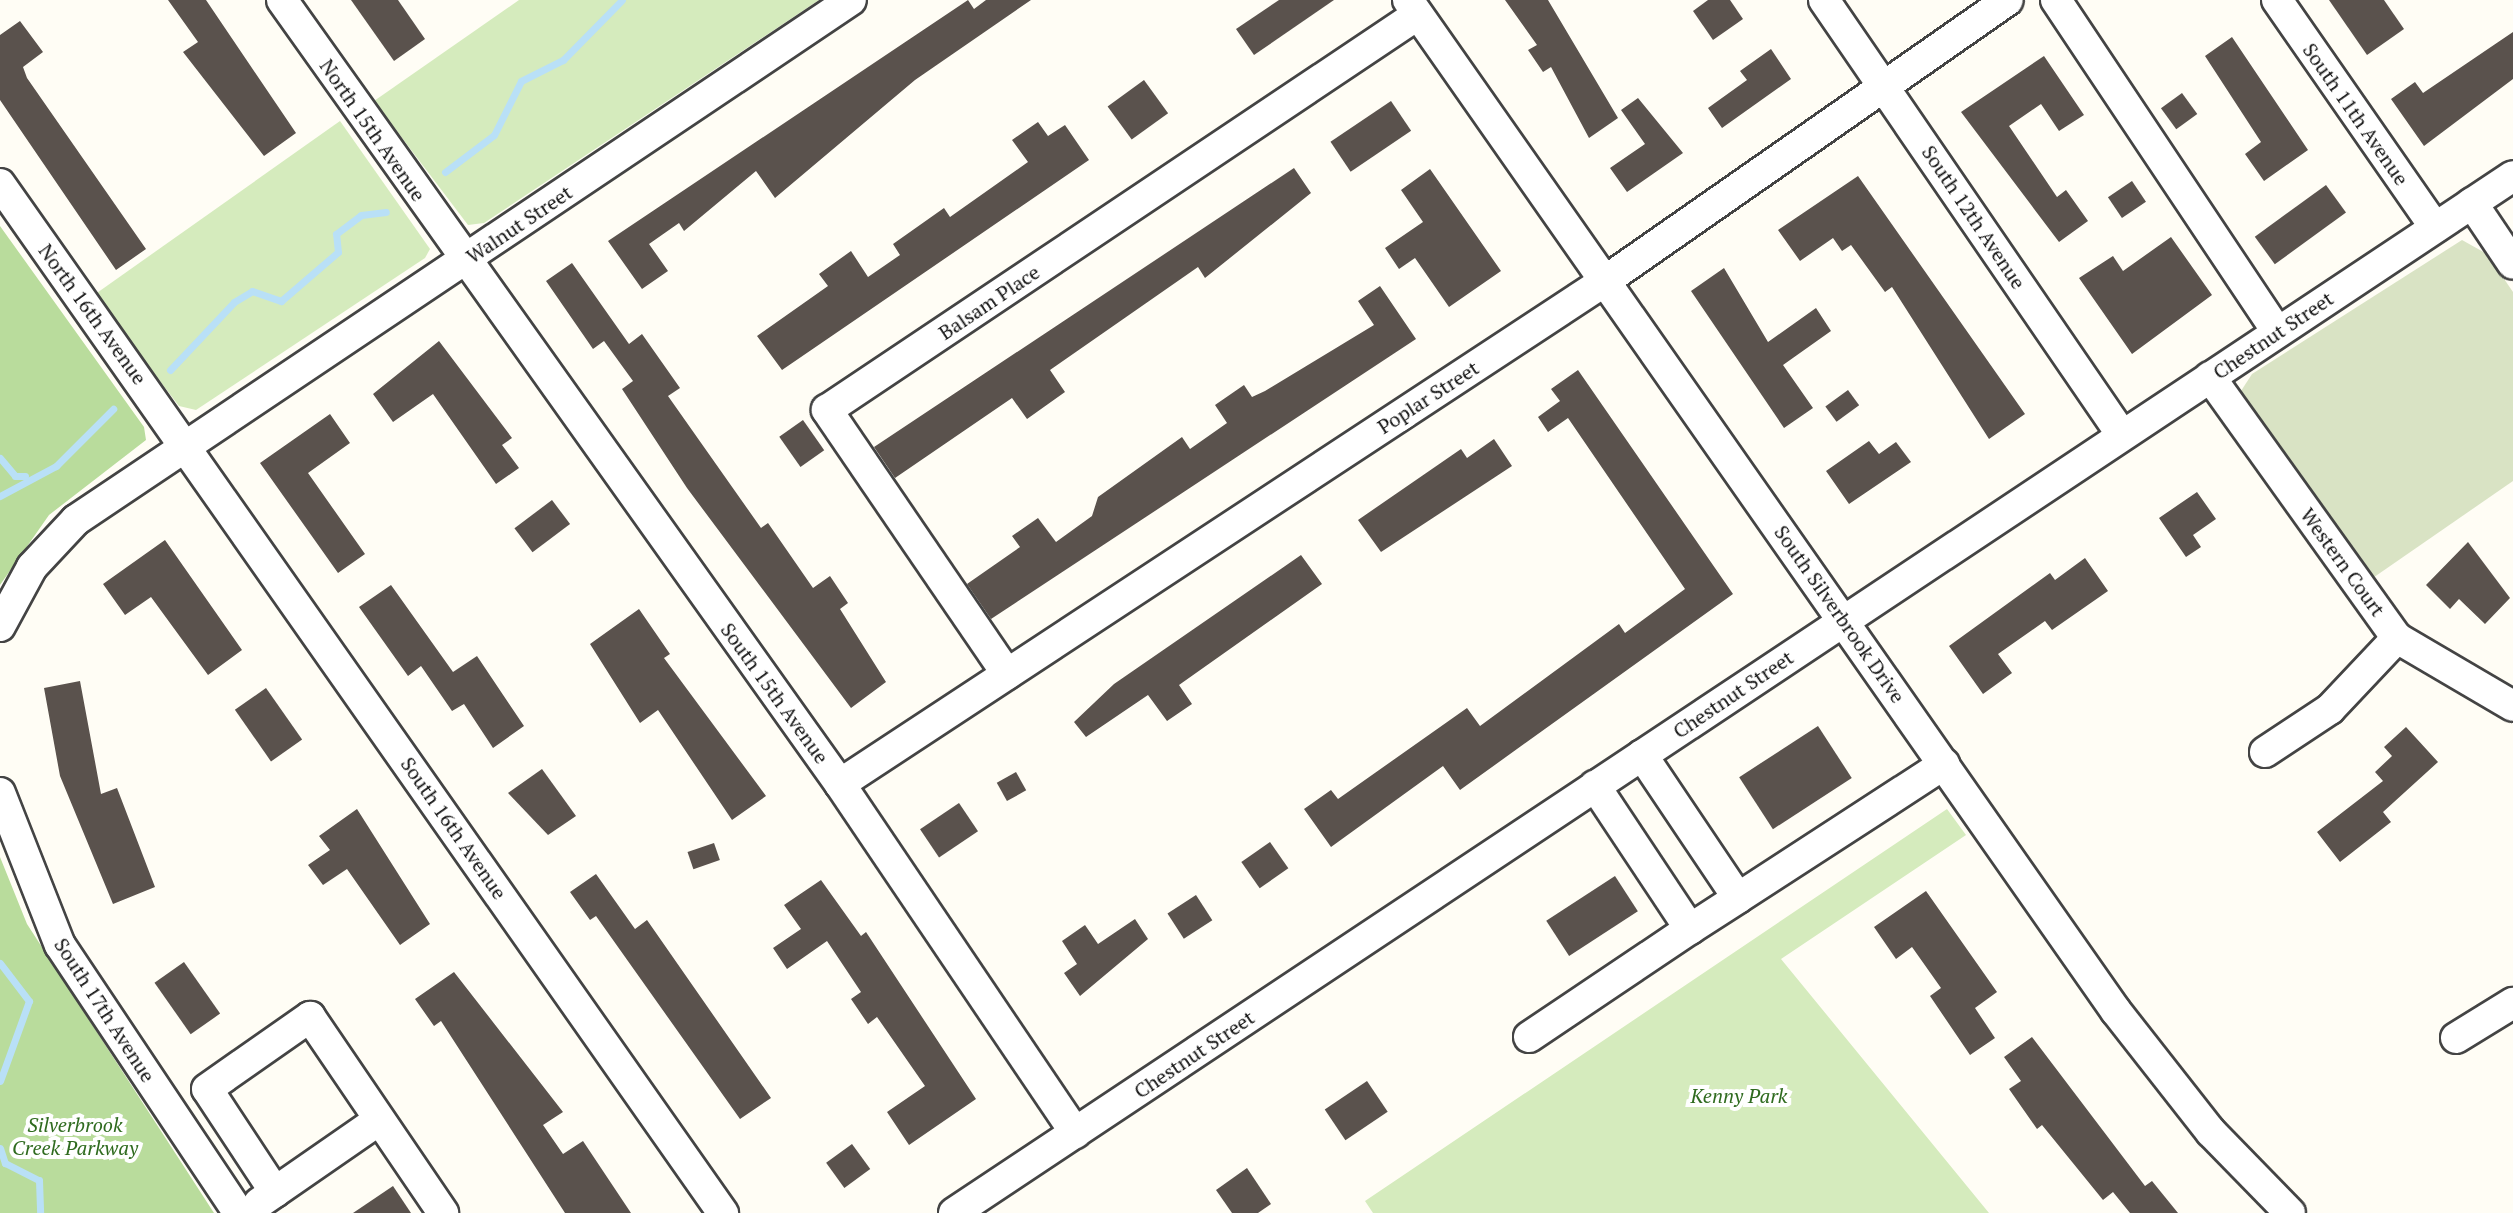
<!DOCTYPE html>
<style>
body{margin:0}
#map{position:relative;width:2513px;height:1213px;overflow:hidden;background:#fffdf5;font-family:"PT Serif",serif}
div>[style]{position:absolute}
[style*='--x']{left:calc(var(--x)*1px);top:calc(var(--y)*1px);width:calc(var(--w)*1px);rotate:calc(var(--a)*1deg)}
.green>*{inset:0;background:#d5ebbd}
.forest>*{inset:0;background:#b9dc9c}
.cemetery>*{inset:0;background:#d9e3c4}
.stream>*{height:7px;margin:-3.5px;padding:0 3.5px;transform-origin:3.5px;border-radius:3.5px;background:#b9e0f7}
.building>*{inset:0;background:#5a524d;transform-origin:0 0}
.roads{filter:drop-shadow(2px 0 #444) drop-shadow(-2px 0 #444) drop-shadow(0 2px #444) drop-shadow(0 -2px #444)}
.minor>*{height:30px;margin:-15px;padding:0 15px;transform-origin:15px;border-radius:15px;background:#fff}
span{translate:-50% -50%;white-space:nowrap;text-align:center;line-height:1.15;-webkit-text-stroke:8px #fff;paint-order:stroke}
.street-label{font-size:20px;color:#111}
.park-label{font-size:20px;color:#2f6b1f;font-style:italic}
</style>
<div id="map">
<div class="green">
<i style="clip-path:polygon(519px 0,819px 0,484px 223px,468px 225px,374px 101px)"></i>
<i style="clip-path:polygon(340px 121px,430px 249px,425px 258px,196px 410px,179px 406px,94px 295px)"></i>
<i style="clip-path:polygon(1947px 809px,1966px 835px,1781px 959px,1989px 1213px,1373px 1213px,1365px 1201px)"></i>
</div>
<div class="forest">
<i style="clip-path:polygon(0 226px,144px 427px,146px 440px,49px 515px,0 585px)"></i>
<i style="clip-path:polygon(0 857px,27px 924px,214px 1213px,0 1213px)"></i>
</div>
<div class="cemetery">
<i style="clip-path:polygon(2462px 240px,2487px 254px,2513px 292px,2513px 481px,2367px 582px,2241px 391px,2252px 374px)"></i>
</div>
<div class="stream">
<i style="--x:445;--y:172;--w:61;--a:-37.1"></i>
<i style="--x:494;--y:135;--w:60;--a:-63.4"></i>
<i style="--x:521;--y:81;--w:47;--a:-26.6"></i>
<i style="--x:563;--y:60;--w:84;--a:-45.5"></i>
<i style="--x:170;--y:370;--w:93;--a:-46.7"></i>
<i style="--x:234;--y:302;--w:21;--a:-31"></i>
<i style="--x:252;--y:291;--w:31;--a:19"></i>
<i style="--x:281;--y:301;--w:75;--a:-40.7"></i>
<i style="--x:338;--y:252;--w:18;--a:-96"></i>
<i style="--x:336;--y:234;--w:31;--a:-37"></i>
<i style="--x:361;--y:215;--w:25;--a:-7"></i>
<i style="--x:0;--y:458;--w:23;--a:50"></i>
<i style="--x:15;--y:476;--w:10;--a:0"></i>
<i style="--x:0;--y:496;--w:64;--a:-28.2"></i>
<i style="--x:56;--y:466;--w:81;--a:-45"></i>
<i style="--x:0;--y:963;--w:48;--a:52.7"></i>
<i style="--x:29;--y:1001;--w:85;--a:109.9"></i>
<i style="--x:0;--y:1148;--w:16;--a:72"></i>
<i style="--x:5;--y:1163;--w:38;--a:27"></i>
<i style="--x:39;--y:1180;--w:33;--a:88"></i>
</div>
<div class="building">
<i style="clip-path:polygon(168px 0,206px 0,296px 133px,264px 156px,183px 52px,198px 42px)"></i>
<i style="clip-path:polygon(351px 0,398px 0,425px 39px,394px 61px)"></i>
<i style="clip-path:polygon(968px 0,974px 9px,986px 0,1031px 0,915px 80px,775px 198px,756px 171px,684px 231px,679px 223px,649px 244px,668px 271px,642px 289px,608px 241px)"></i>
<i style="clip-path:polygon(1279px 0,1334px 0,1254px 55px,1236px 29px)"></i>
<i style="clip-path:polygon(1505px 0,1548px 0,1618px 118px,1589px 138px,1551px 67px,1543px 72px,1528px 50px,1537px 45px)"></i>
<i style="clip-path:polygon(1708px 0,1730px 0,1743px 19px,1713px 40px,1693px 11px)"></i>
<i style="clip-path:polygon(2329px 0,2384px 0,2404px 29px,2367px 55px)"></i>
<i style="clip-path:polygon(20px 21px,43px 52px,23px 67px,27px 78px,146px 249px,116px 270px,0 100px,0 35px)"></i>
<i style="clip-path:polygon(2513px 32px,2513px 79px,2424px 146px,2391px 99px,2415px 82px,2423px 93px)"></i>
<i style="clip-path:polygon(2232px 37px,2308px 150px,2264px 181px,2245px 154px,2261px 142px,2205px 56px)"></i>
<i style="clip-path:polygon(1771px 49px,1791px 79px,1722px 128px,1708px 108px,1747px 80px,1740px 71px)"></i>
<i style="clip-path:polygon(2044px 56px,2084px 115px,2059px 131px,2041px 104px,2009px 126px,2057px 197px,2066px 190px,2088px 221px,2059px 242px,1961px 112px)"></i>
<i style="left:1144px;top:80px;width:41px;height:45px;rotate:54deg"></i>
<i style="left:2182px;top:93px;width:26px;height:26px;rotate:54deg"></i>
<i style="clip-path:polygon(1638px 98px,1683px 153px,1627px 192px,1610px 168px,1645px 144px,1621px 110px)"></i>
<i style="left:1391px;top:101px;width:36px;height:73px;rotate:56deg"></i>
<i style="clip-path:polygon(1038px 122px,1048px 136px,1065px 125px,1089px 160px,782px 370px,757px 336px,828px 286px,819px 274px,851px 251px,868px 277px,900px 255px,893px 244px,944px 208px,950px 217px,1028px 162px,1012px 140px)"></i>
<i style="clip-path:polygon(1294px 168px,1311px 193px,1205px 278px,1198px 267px,1050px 370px,1065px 392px,1027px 419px,1012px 398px,895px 478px,874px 447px)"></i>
<i style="clip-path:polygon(1430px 169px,1501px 271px,1449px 307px,1415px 258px,1399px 269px,1385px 248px,1423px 222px,1401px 190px)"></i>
<i style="clip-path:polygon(1858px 176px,2025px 414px,1989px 439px,1892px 287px,1885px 292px,1851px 245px,1842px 251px,1833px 238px,1800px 261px,1778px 230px)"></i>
<i style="left:2132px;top:181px;width:25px;height:29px;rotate:56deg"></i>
<i style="left:2326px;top:185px;width:34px;height:88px;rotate:54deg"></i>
<i style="clip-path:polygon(2171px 237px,2212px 295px,2132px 354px,2079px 278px,2113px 256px,2123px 271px)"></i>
<i style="clip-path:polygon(572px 263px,629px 344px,642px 334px,680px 388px,668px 396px,761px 528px,768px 523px,813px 588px,830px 576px,848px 603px,840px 609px,886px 682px,851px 708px,687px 488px,622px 389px,633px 381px,604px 341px,593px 349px,546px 281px)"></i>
<i style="clip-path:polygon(1724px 268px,1768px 342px,1816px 308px,1831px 331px,1783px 365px,1813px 408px,1784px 428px,1691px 291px)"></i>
<i style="clip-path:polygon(1380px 286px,1416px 339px,991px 619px,967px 584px,1020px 547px,1012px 536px,1038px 518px,1056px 542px,1092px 516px,1098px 497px,1182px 437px,1190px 449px,1227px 423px,1215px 405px,1244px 385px,1252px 397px,1265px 391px,1374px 325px,1358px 301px)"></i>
<i style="clip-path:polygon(439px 341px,512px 438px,502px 445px,519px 468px,496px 484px,433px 394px,393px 422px,373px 394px)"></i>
<i style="clip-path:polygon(1578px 370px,1733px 594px,1460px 790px,1443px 766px,1331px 847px,1304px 809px,1331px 790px,1338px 799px,1467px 708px,1480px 726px,1619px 624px,1625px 633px,1685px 589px,1568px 418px,1548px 432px,1538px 417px,1560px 401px,1551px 389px)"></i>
<i style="left:1848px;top:390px;width:19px;height:28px;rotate:54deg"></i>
<i style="clip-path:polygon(330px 414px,350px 443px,308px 473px,365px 554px,338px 573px,260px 463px)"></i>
<i style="left:803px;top:420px;width:37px;height:29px;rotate:55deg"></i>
<i style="clip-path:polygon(1494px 439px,1512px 466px,1381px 552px,1358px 520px,1461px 449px,1467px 458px)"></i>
<i style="clip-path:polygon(1869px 441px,1879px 454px,1896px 442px,1911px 462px,1849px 504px,1826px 471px)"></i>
<i style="clip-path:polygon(2197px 492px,2216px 519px,2193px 535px,2201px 547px,2186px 557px,2159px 518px)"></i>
<i style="left:552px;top:500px;width:30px;height:47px;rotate:53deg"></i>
<i style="clip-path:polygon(165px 540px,242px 650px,208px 675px,151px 597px,125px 615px,103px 584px)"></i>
<i style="clip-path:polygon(2468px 542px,2510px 598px,2485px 624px,2459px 599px,2450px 609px,2426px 585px)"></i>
<i style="clip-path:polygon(1301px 555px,1322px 584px,1179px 685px,1192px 704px,1167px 721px,1148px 695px,1086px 737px,1074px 722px,1114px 684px)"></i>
<i style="clip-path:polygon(2085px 558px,2108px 591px,2052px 630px,2045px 621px,1998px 654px,2012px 673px,1983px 694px,1949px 646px,2050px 573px,2055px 580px)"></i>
<i style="clip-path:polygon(391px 585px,453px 672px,477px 656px,524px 726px,493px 748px,464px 704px,452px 711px,421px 666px,408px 676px,359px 607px)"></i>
<i style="clip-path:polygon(639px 609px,670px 654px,664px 658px,766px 796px,732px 820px,658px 710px,640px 723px,590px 644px)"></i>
<i style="clip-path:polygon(80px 681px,101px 794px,117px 788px,155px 887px,113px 904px,60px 776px,44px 688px)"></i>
<i style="left:266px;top:688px;width:63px;height:38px;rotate:55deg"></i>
<i style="left:1818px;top:726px;width:62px;height:94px;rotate:57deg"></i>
<i style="clip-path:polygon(2406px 727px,2438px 762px,2383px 812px,2391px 822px,2340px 862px,2317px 832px,2383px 781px,2375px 772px,2392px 756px,2384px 747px)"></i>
<i style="clip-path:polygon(542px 769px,576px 816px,548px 835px,508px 793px)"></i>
<i style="left:1016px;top:772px;width:21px;height:22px;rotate:61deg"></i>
<i style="left:959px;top:803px;width:34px;height:47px;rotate:56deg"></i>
<i style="clip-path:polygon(357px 809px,430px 924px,400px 945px,347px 869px,323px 885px,308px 865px,330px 850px,319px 836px)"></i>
<i style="left:1270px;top:842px;width:32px;height:35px;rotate:55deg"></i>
<i style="left:714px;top:843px;width:18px;height:28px;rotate:71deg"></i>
<i style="clip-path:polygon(596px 874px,635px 929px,647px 920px,771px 1098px,740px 1119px,596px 916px,590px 920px,570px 892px)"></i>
<i style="left:1615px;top:876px;width:42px;height:82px;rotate:57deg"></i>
<i style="clip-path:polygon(821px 880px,861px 936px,866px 932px,976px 1099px,909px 1145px,887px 1112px,925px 1086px,877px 1017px,868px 1024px,851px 999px,861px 992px,827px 941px,787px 969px,773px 948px,801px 929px,784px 905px)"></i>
<i style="clip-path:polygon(1926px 891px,1997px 992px,1975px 1008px,1995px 1038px,1970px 1055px,1930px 996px,1941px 988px,1912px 947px,1896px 959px,1874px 927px)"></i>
<i style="left:1196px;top:895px;width:30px;height:34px;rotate:57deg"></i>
<i style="clip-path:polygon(1135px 919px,1148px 939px,1080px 996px,1064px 973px,1077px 964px,1062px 941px,1085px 925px,1098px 944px)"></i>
<i style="left:184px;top:962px;width:63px;height:36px;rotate:55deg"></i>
<i style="clip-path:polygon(454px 972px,563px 1112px,543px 1125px,563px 1154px,583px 1141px,631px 1213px,565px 1213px,441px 1021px,434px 1026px,415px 999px)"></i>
<i style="clip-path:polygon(2032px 1037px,2145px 1186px,2152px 1181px,2178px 1213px,2130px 1213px,2113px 1192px,2103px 1200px,2042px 1125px,2037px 1129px,2009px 1089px,2021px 1081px,2004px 1057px)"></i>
<i style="left:1367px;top:1081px;width:37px;height:51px;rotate:56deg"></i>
<i style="left:852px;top:1144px;width:31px;height:32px;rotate:54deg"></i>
<i style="clip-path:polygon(1247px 1168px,1271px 1204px,1258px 1213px,1232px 1213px,1216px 1190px)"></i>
<i style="clip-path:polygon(393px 1186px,411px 1213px,353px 1213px)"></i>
</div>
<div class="roads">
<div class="minor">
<i style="--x:282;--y:0;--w:962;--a:54.56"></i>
<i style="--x:840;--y:784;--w:421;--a:56"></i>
<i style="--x:1408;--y:0;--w:1234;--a:55"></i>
<i style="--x:2116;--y:1011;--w:154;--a:51.9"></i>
<i style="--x:2211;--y:1132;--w:113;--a:45.7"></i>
<i style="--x:1824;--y:0;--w:527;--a:55.59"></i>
<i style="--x:2056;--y:0;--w:399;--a:56.3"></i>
<i style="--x:2277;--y:0;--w:277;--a:55.2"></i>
<i style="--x:0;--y:184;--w:1258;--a:54.91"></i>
<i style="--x:2472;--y:203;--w:73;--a:56.1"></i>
<i style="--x:2210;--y:377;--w:321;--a:54.4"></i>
<i style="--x:2397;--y:638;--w:134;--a:30.4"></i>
<i style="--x:0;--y:626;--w:67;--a:-61.5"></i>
<i style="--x:32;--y:567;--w:64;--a:-46.9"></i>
<i style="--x:76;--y:520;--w:933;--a:-33.86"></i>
<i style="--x:1007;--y:674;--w:320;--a:-124.3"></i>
<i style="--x:827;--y:410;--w:710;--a:-33.8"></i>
<i style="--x:2265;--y:752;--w:78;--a:-33.5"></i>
<i style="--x:2330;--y:709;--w:98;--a:-46.7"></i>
<i style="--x:1642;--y:755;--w:172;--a:56.1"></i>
<i style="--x:1738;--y:898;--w:246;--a:-33"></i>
<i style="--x:840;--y:784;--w:916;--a:-33.33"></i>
<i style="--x:1605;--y:281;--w:491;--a:-34.9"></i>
<i style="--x:0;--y:793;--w:163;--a:68.5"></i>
<i style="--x:60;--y:945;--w:322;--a:56.3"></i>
<i style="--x:1690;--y:929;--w:57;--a:-32.9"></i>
<i style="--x:1529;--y:1037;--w:194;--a:-33.9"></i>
<i style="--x:1690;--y:929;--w:172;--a:-123.6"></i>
<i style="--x:2456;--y:1038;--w:67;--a:-31.6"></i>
<i style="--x:275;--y:1192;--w:123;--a:-123.4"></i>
<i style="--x:207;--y:1089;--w:126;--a:-35"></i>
<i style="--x:310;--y:1017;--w:237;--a:55.8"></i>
<i style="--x:259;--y:1203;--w:146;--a:-34.7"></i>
<i style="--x:954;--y:1213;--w:1872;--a:-33.63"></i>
</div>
</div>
<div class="street-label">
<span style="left:2356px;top:114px;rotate:55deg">South 11th Avenue</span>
<span style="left:373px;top:130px;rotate:55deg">North 15th Avenue</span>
<span style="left:1974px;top:217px;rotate:56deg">South 12th Avenue</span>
<span style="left:519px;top:224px;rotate:-34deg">Walnut Street</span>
<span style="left:989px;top:302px;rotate:-34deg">Balsam Place</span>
<span style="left:93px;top:314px;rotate:54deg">North 16th Avenue</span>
<span style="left:2273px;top:335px;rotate:-34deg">Chestnut Street</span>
<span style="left:1428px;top:397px;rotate:-33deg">Poplar Street</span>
<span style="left:2343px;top:562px;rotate:54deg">Western Court</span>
<span style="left:1840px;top:614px;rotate:55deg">South Silverbrook Drive</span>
<span style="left:775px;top:693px;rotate:54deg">South 15th Avenue</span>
<span style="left:1733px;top:694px;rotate:-34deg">Chestnut Street</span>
<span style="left:454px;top:828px;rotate:55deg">South 16th Avenue</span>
<span style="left:105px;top:1010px;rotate:57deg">South 17th Avenue</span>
<span style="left:1194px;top:1054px;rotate:-34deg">Chestnut Street</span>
</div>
<div class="park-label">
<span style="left:1739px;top:1095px">Kenny Park</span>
<span style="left:75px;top:1136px">Silverbrook<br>Creek Parkway</span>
</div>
</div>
